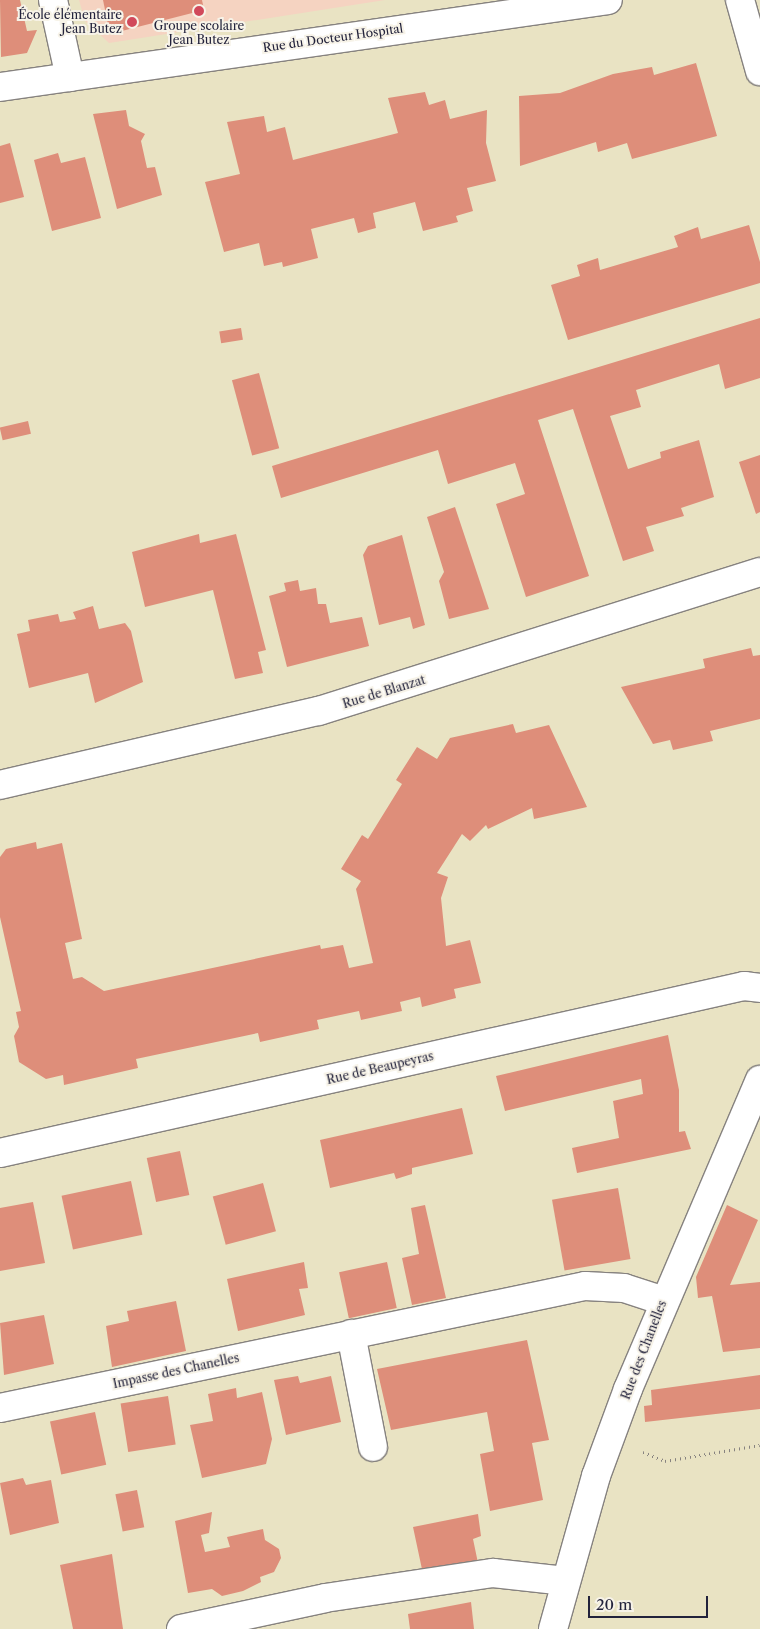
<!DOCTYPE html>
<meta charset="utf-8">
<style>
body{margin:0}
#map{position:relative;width:760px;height:1629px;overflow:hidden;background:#e9e3c3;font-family:"Libre Caslon Text",serif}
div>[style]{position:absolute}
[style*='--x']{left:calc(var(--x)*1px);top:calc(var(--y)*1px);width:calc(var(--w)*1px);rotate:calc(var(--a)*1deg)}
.built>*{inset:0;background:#f5d3c1}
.building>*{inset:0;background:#de8e7a;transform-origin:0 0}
.path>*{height:3px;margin-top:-1.5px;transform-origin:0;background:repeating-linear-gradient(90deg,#86827f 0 1px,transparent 0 5px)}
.roads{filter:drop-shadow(1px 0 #86827f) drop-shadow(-1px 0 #86827f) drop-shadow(0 1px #86827f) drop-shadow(0 -1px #86827f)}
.minor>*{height:28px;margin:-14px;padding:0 14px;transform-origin:14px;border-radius:14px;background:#fff}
.dots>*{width:14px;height:14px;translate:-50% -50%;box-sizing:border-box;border:2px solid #f7f3e8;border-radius:50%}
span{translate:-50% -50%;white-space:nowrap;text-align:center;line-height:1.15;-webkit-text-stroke:4px #f7f3e8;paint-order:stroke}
.poi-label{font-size:12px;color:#22223b}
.right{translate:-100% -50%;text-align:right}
.street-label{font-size:12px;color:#22223b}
.scale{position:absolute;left:588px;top:1596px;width:120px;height:22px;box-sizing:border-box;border:2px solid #22223b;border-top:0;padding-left:6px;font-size:15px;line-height:18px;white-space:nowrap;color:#22223b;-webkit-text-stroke:4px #f7f3e8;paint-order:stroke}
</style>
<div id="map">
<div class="built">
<i style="clip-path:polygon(79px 0,385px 0,109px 43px,85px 21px)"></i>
</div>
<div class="building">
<i style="clip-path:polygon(0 0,20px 0,27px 31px,37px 30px,27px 53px,1px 57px)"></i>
<i style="clip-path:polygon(103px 0,202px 0,204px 10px,110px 34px)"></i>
<i style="clip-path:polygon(696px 63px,717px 136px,632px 159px,627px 143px,598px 152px,596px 142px,520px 166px,519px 96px,560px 93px,613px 74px,652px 67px,654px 75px)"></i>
<i style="clip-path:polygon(425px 92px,429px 105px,445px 100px,450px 119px,487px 110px,486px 143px,496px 181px,467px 188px,473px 211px,456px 216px,458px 222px,423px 231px,415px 202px,373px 213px,376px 228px,358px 233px,354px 218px,311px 229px,318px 258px,283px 267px,282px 262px,264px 266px,259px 243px,224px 252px,205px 182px,240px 174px,227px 122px,264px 116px,267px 132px,285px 127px,293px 160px,398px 133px,388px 98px)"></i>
<i style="clip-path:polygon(126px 110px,129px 126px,145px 134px,141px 141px,147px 168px,155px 167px,162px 195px,117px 209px,93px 114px)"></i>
<i style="clip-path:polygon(10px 143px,24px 197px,0 203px,0 146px)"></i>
<i style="clip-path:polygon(58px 153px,61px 163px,85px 157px,101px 218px,52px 231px,34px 160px)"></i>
<i style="clip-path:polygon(749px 225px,760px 262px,760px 283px,568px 340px,551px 285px,580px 276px,577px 265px,598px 258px,600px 270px,678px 247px,674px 236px,698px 227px,701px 239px)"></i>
<i style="clip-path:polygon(760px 318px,760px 378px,725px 389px,719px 364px,636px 390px,641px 407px,610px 416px,628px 469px,661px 458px,660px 452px,699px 440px,714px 497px,681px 508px,684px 516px,646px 527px,654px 551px,623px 561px,573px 409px,538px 420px,589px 576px,526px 597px,496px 504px,525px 494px,515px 463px,448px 484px,438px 450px,281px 498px,272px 466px)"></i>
<i style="left:241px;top:328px;width:12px;height:22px;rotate:81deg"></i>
<i style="left:259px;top:373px;width:78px;height:28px;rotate:75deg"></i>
<i style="left:28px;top:421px;width:13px;height:29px;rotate:77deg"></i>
<i style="clip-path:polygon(760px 455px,760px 512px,756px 514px,739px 462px)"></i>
<i style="clip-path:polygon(455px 507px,489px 609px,449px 619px,439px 581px,444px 572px,427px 517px)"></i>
<i style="clip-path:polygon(199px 534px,200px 543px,236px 534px,266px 650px,258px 652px,263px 673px,235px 679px,213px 590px,145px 607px,132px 552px)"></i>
<i style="clip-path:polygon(402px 535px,425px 625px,413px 629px,410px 617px,379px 625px,363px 555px,368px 546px)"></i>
<i style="clip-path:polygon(298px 580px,300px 591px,316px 588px,318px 604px,326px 604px,330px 623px,362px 617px,369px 646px,287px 667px,269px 596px,286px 591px,284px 583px)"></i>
<i style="clip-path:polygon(93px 606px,99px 629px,125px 623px,131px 631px,143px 682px,95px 703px,88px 673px,29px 688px,17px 634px,30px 631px,28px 620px,58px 614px,60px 622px,76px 619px,73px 612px)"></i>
<i style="clip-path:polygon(751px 648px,753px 656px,760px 655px,760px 719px,710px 731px,713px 741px,673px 750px,670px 740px,653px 744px,621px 687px,705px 668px,703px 659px)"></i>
<i style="clip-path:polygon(513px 724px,516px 733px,549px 725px,587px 807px,534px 819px,532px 808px,488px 829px,486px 825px,470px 841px,462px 834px,437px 873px,448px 877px,441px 898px,446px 946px,470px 940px,481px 983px,454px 989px,456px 998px,422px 1007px,420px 997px,400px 1002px,402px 1011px,361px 1020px,359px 1011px,317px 1020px,319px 1029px,260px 1042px,258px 1033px,136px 1059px,138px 1068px,64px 1085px,63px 1075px,46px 1079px,19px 1062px,14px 1036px,19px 1027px,16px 1012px,21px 1011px,0 917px,0 857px,6px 849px,36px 842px,37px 849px,62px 843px,82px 939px,65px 943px,73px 979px,82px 977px,104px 991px,320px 945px,321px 949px,343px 945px,349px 968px,373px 963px,356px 889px,361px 881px,341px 869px,362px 835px,368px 839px,402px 784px,396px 780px,417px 747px,437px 759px,450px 738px)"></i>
<i style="clip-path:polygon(668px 1035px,679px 1090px,679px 1132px,685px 1131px,691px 1149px,577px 1173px,572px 1148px,619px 1138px,613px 1101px,643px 1094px,641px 1079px,505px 1111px,496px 1076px)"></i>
<i style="clip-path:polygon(462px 1108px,473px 1154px,412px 1168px,412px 1174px,396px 1179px,394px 1173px,330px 1188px,320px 1140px)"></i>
<i style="left:180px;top:1151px;width:45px;height:34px;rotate:78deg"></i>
<i style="left:131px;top:1181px;width:55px;height:71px;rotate:78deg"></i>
<i style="left:263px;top:1183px;width:50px;height:52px;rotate:75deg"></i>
<i style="left:618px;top:1188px;width:72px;height:67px;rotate:80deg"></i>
<i style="clip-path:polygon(33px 1202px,45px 1263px,0 1271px,0 1208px)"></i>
<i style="clip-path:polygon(425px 1205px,446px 1298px,412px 1305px,402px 1258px,419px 1254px,411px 1208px)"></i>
<i style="clip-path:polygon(727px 1205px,758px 1220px,730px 1285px,760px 1282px,760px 1348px,723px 1352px,712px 1296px,698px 1298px,696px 1277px)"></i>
<i style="clip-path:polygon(304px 1262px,308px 1288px,299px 1289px,305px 1315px,238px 1331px,227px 1279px)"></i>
<i style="left:387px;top:1262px;width:47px;height:49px;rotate:78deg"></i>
<i style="clip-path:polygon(176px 1301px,186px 1351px,112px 1367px,106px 1326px,129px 1321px,127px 1311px)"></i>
<i style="clip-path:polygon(44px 1315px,54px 1364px,4px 1375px,0 1323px)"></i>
<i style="clip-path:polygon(527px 1340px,549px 1440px,532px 1443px,543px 1500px,490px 1511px,480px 1454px,494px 1451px,487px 1412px,391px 1430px,377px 1369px)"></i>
<i style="clip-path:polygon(760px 1375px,760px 1409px,645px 1422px,644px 1406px,652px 1405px,651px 1390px)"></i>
<i style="clip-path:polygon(298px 1376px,300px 1383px,331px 1376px,341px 1422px,286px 1435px,274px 1380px)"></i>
<i style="clip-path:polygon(236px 1388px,237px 1398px,262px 1392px,272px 1439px,266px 1464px,202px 1478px,190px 1425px,213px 1421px,208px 1394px)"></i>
<i style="left:168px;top:1396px;width:49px;height:48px;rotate:81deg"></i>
<i style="left:95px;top:1412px;width:54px;height:46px;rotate:78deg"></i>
<i style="clip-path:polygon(23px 1478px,26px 1485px,51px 1480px,59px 1523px,10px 1535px,0 1483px)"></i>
<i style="left:137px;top:1490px;width:38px;height:22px;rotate:79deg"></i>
<i style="clip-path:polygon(212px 1512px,209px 1533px,201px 1535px,205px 1552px,230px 1547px,227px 1537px,263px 1529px,265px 1540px,279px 1549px,281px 1558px,274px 1572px,260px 1577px,261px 1582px,243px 1591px,222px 1596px,212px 1589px,188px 1593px,175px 1521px)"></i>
<i style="clip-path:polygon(478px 1514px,481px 1536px,473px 1539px,478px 1563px,423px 1574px,413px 1527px)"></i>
<i style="clip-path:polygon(112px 1554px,123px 1629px,73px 1629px,60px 1565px)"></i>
<i style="clip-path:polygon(471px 1602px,474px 1629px,410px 1629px,408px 1614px)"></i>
</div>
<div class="path">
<i style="--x:643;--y:1452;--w:24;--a:22"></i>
<i style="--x:665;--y:1461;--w:96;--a:-9.6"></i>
</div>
<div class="roads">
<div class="minor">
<i style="--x:53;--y:0;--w:79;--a:77.6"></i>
<i style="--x:740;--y:0;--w:74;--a:74.3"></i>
<i style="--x:0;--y:87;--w:614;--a:-8.14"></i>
<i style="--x:0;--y:785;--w:327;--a:-13.1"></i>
<i style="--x:319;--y:711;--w:462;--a:-17.5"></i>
<i style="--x:0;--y:1153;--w:763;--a:-12.65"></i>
<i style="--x:744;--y:986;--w:16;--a:7"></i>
<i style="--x:351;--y:1334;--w:115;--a:79"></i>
<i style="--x:0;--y:1408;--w:598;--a:-11.78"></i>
<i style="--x:585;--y:1286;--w:39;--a:3"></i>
<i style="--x:624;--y:1288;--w:40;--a:18"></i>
<i style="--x:181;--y:1629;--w:147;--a:-12.1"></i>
<i style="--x:325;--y:1598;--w:170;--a:-8.5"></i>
<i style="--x:493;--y:1573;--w:73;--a:6.3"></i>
<i style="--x:553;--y:1629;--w:159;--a:-74.3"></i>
<i style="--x:596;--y:1476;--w:93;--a:-69.8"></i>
<i style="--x:628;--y:1389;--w:336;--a:-66.9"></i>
</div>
</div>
<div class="dots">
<i style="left:199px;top:11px;background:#d1495b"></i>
<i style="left:132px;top:22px;background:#d1495b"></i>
</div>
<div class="poi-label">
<span class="right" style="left:122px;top:22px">École élémentaire<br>Jean Butez</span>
<span style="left:199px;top:33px">Groupe scolaire<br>Jean Butez</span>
</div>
<div class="street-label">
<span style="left:333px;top:38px;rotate:-8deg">Rue du Docteur Hospital</span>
<span style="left:384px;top:692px;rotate:-17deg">Rue de Blanzat</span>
<span style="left:380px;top:1068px;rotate:-13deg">Rue de Beaupeyras</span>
<span style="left:644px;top:1350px;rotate:-69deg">Rue des Chanelles</span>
<span style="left:176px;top:1371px;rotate:-12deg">Impasse des Chanelles</span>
</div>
<div class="scale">20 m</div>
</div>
